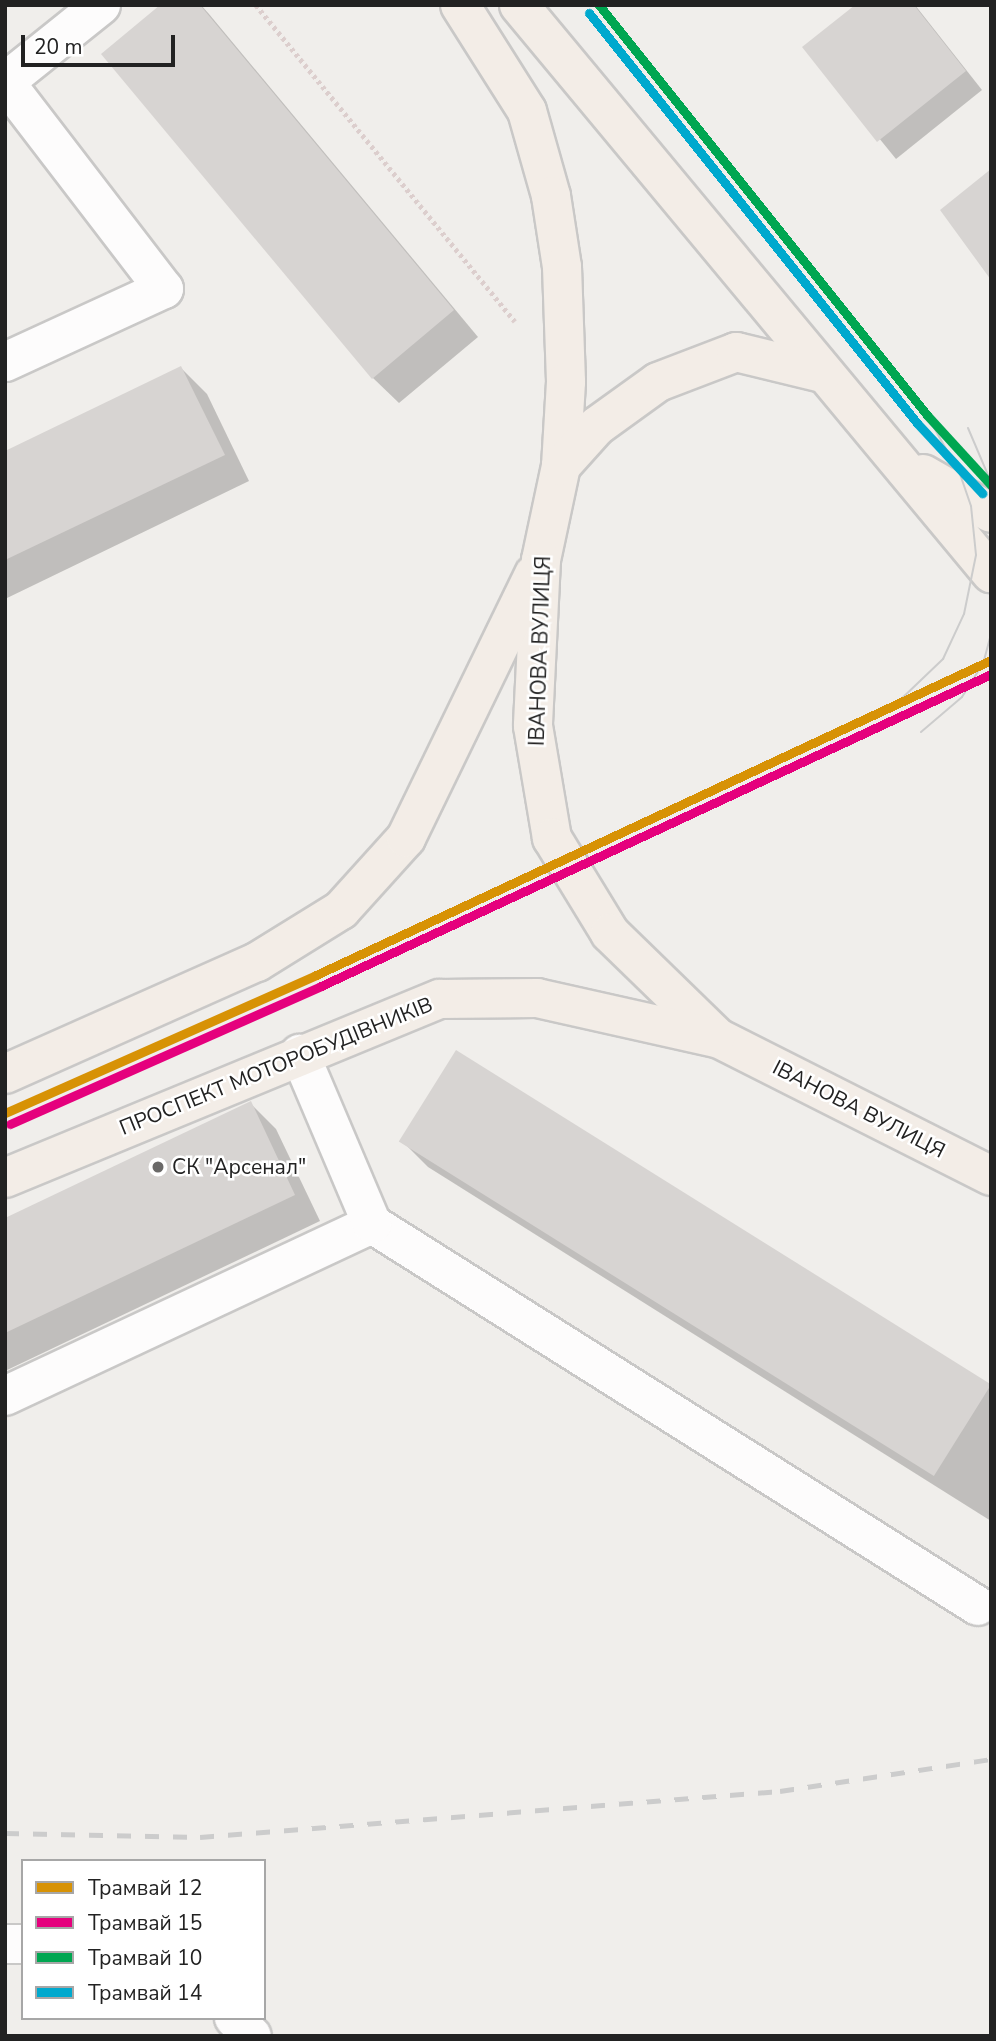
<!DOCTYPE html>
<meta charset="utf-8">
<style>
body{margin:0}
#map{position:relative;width:996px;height:2041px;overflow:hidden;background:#f0eeeb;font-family:"Nunito Sans",sans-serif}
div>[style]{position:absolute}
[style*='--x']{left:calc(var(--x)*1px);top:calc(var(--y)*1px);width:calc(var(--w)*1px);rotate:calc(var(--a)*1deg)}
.shadow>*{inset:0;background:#0003}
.building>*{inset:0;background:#d7d4d2;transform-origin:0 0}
.path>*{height:4.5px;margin-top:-2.25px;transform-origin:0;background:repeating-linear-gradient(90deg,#dccecd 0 3.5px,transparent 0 7px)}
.roads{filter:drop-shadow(2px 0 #c9c8c7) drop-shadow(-2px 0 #c9c8c7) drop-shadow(0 2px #c9c8c7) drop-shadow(0 -2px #c9c8c7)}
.minor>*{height:38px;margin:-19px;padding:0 19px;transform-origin:19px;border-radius:19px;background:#fdfcfc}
.major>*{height:38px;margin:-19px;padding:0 19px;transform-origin:19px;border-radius:19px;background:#f3ede7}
.tram>*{height:2px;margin:-1px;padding:0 1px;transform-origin:1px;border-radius:1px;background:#ccc}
.rail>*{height:5px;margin-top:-2.5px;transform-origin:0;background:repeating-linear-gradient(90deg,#ccc 0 14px,transparent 0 28px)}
.tram-1>*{height:9px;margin:-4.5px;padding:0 4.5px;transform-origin:4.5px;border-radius:4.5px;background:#d79205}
.tram-2>*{height:9px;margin:-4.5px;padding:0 4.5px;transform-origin:4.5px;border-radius:4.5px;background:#e5007d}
.tram-3>*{height:9px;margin:-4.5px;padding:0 4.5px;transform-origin:4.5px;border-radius:4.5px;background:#00a651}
.tram-4>*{height:9px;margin:-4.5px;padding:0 4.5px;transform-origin:4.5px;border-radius:4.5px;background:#00a9ce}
.dots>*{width:19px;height:19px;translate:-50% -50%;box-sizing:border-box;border:4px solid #fff;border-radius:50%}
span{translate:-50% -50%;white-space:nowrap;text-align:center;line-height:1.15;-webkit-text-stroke:5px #fff;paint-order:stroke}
.street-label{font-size:21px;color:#222}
.poi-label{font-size:21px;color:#222}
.left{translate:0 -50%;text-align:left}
.frame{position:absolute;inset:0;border:7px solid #222;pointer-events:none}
.legend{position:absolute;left:21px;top:1859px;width:245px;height:161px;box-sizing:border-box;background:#fff;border:2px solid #a7a7a7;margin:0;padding:9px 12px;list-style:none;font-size:21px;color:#222}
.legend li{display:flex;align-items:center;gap:14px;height:35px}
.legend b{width:35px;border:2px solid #a7a7a7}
.scale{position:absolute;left:21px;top:35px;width:154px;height:32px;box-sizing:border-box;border:4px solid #222;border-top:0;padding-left:9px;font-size:21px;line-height:24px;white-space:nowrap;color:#222;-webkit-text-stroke:5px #fff;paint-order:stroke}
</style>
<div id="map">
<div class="shadow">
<i style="clip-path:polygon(162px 5px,201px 5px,209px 14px,478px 337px,399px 403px,373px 378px)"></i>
<i style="clip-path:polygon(858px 5px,915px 5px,982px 90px,896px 159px,805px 47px)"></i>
<i style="clip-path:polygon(181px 368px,207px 394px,249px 481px,5px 599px,5px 453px)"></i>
<i style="clip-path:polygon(250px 1103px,276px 1129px,320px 1221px,5px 1371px,5px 1220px)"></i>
<i style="clip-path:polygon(402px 1141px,991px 1387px,991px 1521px,428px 1167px)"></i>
</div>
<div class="building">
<i style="clip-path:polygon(160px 5px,200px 5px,454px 310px,372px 379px,101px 54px)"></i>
<i style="clip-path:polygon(855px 5px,914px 5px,966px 71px,877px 142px,802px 47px)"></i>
<i style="clip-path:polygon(991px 169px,991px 280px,940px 210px)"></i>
<i style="clip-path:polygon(181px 366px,225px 455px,5px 560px,5px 451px)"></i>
<i style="left:456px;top:1050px;width:631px;height:108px;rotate:32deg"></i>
<i style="clip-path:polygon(251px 1101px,295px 1195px,5px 1333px,5px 1218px)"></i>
</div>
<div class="path">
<i style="--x:256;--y:5;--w:409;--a:50.7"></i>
</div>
<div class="roads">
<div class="minor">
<i style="--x:5;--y:82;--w:261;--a:52.5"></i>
<i style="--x:164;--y:289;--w:175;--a:155.3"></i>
<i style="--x:5;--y:82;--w:123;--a:-38.7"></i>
<i style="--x:372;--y:1224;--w:716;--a:32.23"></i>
<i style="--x:5;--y:1396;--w:405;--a:-25.1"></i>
<i style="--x:372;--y:1224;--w:185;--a:-113"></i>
<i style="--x:5;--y:1944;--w:18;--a:0"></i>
<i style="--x:234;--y:2018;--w:25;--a:45"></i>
</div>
<div class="major">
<i style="--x:460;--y:5;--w:125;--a:57.7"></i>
<i style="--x:527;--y:111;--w:88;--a:74.2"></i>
<i style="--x:551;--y:196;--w:72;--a:81.2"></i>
<i style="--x:562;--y:267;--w:115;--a:88"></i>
<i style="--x:566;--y:382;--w:84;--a:93.4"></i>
<i style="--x:561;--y:466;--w:96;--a:102"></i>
<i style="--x:541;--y:560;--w:166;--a:92.8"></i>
<i style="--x:533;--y:726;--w:114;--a:80.4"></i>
<i style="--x:552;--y:838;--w:111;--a:58.6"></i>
<i style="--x:610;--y:933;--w:151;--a:44.2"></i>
<i style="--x:718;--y:1038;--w:306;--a:26.8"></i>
<i style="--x:519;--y:5;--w:739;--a:50.27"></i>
<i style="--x:561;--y:466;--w:54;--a:-48"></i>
<i style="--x:597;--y:426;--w:75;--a:-35.8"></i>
<i style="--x:658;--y:382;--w:84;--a:-21"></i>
<i style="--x:736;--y:352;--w:89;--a:13.6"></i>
<i style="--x:923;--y:474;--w:78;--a:29.8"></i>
<i style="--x:5;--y:1074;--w:276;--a:-24"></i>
<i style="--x:257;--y:962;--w:99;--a:-31.8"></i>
<i style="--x:341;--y:910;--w:97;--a:-47.9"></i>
<i style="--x:406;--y:838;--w:293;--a:-64.1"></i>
<i style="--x:5;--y:1178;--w:470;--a:-22.4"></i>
<i style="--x:440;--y:999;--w:97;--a:-0.6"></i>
<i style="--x:537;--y:998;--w:183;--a:12.6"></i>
</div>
</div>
<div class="tram">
<i style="--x:968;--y:428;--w:59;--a:66.9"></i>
<i style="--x:897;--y:703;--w:64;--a:-43.7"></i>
<i style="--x:943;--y:659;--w:50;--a:-65"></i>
<i style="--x:964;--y:614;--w:60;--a:-78.5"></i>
<i style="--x:976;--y:555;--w:49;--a:-95.8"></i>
<i style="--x:971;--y:506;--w:34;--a:-109"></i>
<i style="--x:960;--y:474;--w:68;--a:-119.2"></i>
<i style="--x:921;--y:732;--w:54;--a:-40.5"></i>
<i style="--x:962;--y:697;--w:39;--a:-58"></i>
<i style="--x:983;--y:664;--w:30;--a:-75"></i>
</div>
<div class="rail">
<i style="--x:5;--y:1833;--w:195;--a:1.2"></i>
<i style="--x:200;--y:1837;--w:582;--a:-4.53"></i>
<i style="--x:780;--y:1791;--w:213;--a:-8.6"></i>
</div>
<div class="tram-1">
<i style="--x:5;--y:1113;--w:340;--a:-23.9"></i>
<i style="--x:316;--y:975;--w:745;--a:-25.02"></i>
</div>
<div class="tram-2">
<i style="--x:10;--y:1124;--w:340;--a:-23.9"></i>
<i style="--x:321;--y:986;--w:739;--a:-24.97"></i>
</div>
<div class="tram-3">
<i style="--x:599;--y:5;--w:525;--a:51.34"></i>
<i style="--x:927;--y:415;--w:95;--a:47.6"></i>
</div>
<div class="tram-4">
<i style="--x:589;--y:13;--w:525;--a:51.34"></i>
<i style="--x:917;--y:423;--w:96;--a:47.1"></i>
</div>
<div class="dots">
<i style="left:158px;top:1167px;background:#6a6968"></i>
</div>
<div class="street-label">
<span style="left:540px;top:651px;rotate:-88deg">ІВАНОВА ВУЛИЦЯ</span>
<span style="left:276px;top:1066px;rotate:-22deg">ПРОСПЕКТ МОТОРОБУДІВНИКІВ</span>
<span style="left:859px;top:1109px;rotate:27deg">ІВАНОВА ВУЛИЦЯ</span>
</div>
<div class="poi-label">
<span class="left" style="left:172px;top:1167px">СК "Арсенал"</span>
</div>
<div class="frame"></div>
<ul class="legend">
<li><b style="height:9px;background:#d79205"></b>Трамвай 12</li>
<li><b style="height:9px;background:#e5007d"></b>Трамвай 15</li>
<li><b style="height:9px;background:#00a651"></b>Трамвай 10</li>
<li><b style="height:9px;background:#00a9ce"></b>Трамвай 14</li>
</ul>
<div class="scale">20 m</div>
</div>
